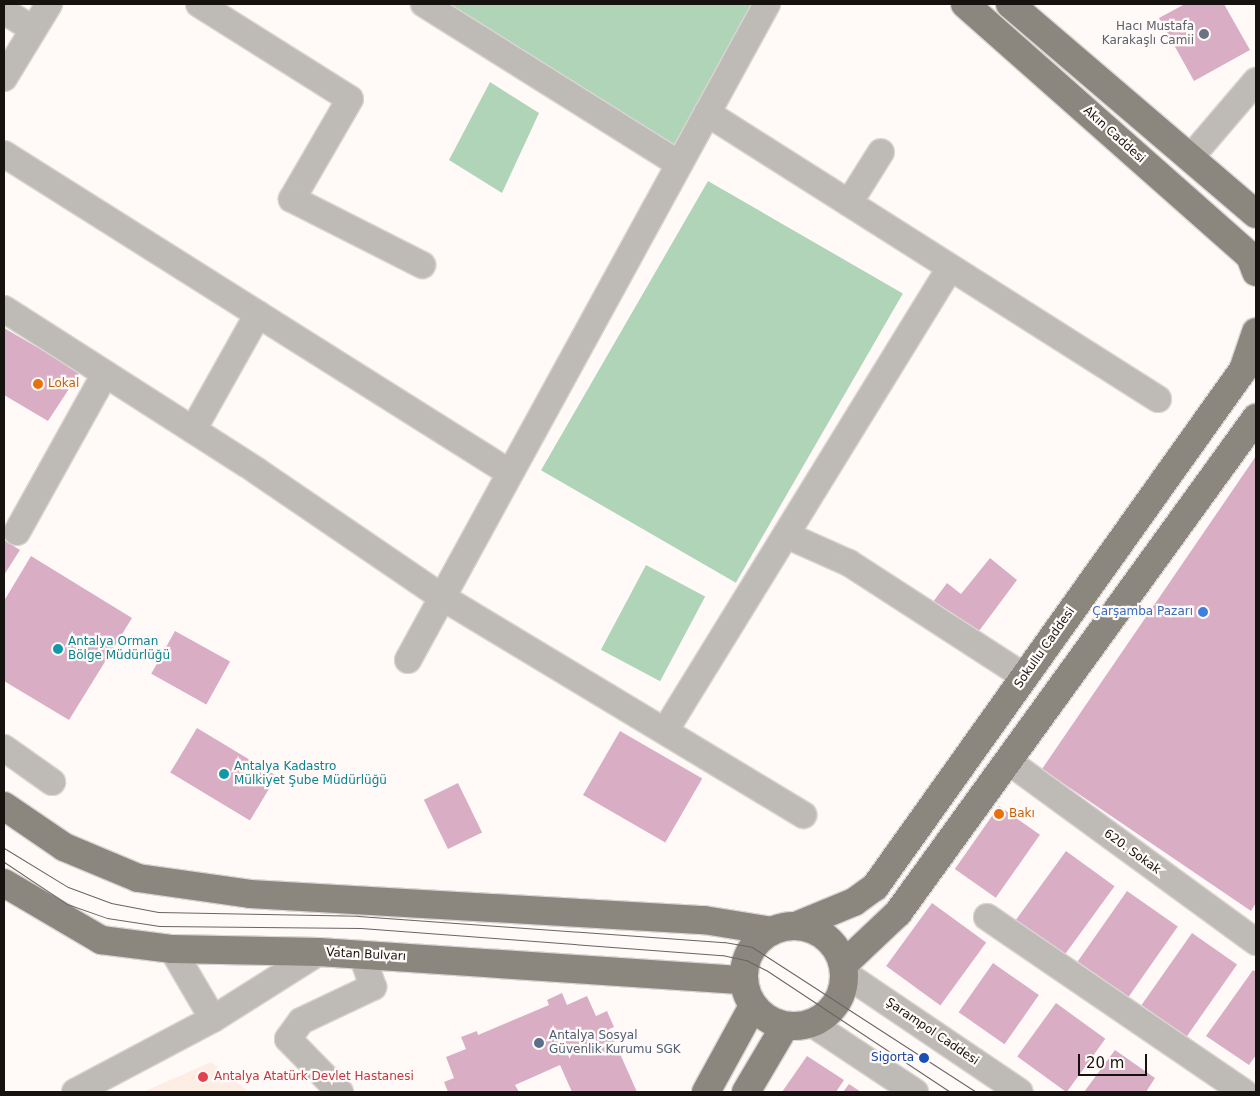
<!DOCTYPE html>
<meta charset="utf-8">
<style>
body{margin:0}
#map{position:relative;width:1260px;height:1096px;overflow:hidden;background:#fffaf7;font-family:"DejaVu Sans",sans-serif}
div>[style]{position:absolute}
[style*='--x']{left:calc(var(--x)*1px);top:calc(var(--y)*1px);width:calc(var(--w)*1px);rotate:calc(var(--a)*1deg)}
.built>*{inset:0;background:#feede5}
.green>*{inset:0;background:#b0d4b8;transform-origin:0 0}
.building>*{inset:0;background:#d9aec4;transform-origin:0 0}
.roads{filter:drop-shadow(1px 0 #dad5d2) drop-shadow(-1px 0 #dad5d2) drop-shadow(0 1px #dad5d2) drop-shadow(0 -1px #dad5d2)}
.minor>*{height:26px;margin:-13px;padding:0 13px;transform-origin:13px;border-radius:13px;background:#bebbb7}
.major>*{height:28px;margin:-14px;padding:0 14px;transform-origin:14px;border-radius:14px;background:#8b867e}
.major>.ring{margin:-14px;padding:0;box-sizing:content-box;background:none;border:28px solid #8b867e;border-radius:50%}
.tram>*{height:1px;margin:-0.5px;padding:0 0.5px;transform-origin:0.5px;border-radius:0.5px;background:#696562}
.dots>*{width:14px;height:14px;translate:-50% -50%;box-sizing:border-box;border:2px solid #fffaf7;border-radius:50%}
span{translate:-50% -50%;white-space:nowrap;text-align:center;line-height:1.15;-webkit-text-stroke:4.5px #fffaf7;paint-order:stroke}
.worship-label{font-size:12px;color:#5b616d}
.right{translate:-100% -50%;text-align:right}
.street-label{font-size:12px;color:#161210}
.food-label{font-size:12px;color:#c56008}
.left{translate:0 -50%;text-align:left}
.shop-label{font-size:12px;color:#366cbe}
.culture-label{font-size:12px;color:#0d838f}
.service-label{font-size:12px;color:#4e5e75}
.transit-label{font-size:12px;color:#164399}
.health-label{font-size:12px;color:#be3a42}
.frame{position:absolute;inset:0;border:5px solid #161210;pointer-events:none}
.scale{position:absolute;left:1078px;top:1054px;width:69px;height:22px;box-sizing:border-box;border:2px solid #161210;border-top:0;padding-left:6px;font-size:15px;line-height:18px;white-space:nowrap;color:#161210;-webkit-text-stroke:4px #fffaf7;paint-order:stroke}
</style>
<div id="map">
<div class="built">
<i style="clip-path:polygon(211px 1062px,249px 1092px,143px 1092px)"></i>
</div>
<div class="green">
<i style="clip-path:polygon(424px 4px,767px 4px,679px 164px)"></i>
<i style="clip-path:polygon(490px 82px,539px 113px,502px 193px,449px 160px)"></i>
<i style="left:708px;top:181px;width:225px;height:334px;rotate:30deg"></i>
<i style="left:646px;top:565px;width:67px;height:96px;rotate:28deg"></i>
</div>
<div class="building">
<i style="clip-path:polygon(1185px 4px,1224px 4px,1250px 50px,1194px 81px,1159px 18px)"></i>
<i style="clip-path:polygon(4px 328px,80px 372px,48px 421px,4px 395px)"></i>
<i style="clip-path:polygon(1256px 456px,1256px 903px,1251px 911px,1042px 769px)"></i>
<i style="clip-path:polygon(4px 540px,20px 550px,4px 575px)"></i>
<i style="clip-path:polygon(31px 556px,132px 618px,69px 720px,4px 681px,4px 601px)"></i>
<i style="clip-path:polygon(990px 558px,1017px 580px,976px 635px,933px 602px,947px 583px,961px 594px)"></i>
<i style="left:175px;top:631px;width:63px;height:49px;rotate:29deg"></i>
<i style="left:197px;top:728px;width:93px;height:52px;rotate:31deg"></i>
<i style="left:620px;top:731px;width:95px;height:74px;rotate:30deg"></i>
<i style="left:458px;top:783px;width:55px;height:38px;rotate:64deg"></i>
<i style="left:999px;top:806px;width:50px;height:77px;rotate:35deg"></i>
<i style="left:1066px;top:851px;width:60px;height:86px;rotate:36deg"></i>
<i style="left:1127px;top:891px;width:62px;height:86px;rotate:35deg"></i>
<i style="left:932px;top:903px;width:67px;height:78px;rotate:36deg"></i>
<i style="left:1192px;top:933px;width:55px;height:88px;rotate:35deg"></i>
<i style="left:993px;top:963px;width:56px;height:60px;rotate:35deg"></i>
<i style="clip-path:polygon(1253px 970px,1256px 972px,1256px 1055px,1249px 1065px,1206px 1036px)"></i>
<i style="clip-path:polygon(562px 993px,567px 1005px,587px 996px,596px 1016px,607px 1011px,614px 1027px,609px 1029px,637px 1092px,572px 1092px,560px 1065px,515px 1085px,519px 1092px,448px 1092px,444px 1082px,454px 1078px,446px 1057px,466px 1049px,461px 1037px,477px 1031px,478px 1035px,549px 1005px,547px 1000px)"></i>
<i style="left:1056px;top:1003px;width:61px;height:66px;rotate:36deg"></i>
<i style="clip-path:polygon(1115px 1050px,1155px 1078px,1146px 1092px,1084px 1092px)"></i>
<i style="clip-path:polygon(807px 1056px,844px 1080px,836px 1092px,782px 1092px)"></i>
<i style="clip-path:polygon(849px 1084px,861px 1092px,843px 1092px)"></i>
</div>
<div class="roads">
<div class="minor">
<i style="--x:199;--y:4;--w:178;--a:32.2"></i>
<i style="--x:350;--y:99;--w:116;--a:120.1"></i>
<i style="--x:292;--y:199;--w:146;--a:26.9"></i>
<i style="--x:424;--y:4;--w:301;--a:32.1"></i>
<i style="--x:4;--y:11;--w:34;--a:32"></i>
<i style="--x:4;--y:78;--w:87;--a:-58.7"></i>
<i style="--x:707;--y:113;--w:534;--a:32.38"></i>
<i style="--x:4;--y:154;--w:598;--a:32.23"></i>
<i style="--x:1191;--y:157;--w:100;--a:-49.5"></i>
<i style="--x:849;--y:203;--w:60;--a:-57.9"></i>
<i style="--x:4;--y:309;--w:300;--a:32.6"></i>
<i style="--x:257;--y:471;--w:224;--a:34.3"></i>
<i style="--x:442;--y:597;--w:422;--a:31.1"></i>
<i style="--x:193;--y:430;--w:133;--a:-60.7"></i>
<i style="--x:17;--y:532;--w:181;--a:-60.9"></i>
<i style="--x:786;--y:535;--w:69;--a:24"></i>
<i style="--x:849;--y:563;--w:208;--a:32.9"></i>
<i style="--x:408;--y:660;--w:748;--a:-61.31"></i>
<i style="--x:665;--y:731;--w:544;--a:-58.39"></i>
<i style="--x:4;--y:748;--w:59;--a:35.3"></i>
<i style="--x:1008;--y:761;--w:307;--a:36.1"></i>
<i style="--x:987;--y:917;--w:311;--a:34.3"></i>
<i style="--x:172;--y:949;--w:81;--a:59.6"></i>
<i style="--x:844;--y:973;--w:212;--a:34.1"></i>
<i style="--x:811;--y:1023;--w:125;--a:33.6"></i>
<i style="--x:75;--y:1092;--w:156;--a:-27.9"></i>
<i style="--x:213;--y:1019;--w:125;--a:-32.3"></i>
<i style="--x:340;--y:1092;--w:74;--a:-134.5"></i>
<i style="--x:288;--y:1039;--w:22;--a:-54"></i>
<i style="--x:301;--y:1021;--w:80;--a:-25.3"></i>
<i style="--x:373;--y:987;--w:34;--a:-109"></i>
</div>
<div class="major">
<i style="--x:965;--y:4;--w:380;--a:41.5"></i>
<i style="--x:1250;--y:256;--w:17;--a:69"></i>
<i style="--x:1010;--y:4;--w:323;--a:40.5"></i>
<i style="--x:4;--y:806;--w:73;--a:34.3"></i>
<i style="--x:64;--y:847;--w:80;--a:22.7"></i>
<i style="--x:138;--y:878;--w:113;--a:8.1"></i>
<i style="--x:250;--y:894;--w:455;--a:3.3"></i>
<i style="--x:704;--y:920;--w:69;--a:9.2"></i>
<i style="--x:4;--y:883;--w:113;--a:30.4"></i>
<i style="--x:101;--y:940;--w:72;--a:7.2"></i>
<i style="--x:172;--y:949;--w:147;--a:1.2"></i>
<i style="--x:319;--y:952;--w:425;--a:3.8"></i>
<i class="ring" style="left:744px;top:926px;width:72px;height:72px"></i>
<i style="--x:796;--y:926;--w:63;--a:-22.5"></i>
<i style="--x:854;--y:902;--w:26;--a:-36"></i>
<i style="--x:875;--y:887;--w:635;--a:-54.56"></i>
<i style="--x:1243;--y:370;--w:40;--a:-71.1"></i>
<i style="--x:843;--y:965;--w:76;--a:-43.4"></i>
<i style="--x:898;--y:913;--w:611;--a:-54.12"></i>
<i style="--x:706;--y:1092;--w:98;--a:-61.3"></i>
<i style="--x:746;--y:1092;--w:77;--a:-59.4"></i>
</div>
</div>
<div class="tram">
<i style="--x:4;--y:848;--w:75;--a:31.4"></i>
<i style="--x:68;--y:887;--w:46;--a:20.4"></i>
<i style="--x:111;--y:903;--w:48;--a:10.8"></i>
<i style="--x:158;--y:912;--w:200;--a:1.1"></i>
<i style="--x:358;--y:916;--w:367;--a:4.1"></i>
<i style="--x:724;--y:942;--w:28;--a:10"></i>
<i style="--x:752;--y:947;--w:267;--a:32.9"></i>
<i style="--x:4;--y:862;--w:76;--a:33.7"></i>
<i style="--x:67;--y:904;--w:42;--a:19.3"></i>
<i style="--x:107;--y:918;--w:53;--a:8.7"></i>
<i style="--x:159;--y:926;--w:202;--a:0.6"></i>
<i style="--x:361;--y:928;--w:362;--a:4.3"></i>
<i style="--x:722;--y:955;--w:25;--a:12"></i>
<i style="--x:746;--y:960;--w:22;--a:27"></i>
<i style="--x:766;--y:970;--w:221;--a:33.5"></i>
</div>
<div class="dots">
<i style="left:1204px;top:34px;background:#6b7280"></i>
<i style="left:38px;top:384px;background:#e8710a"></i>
<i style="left:1203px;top:612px;background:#3f7fe0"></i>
<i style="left:58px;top:649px;background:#0f9aa8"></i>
<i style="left:224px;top:774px;background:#0f9aa8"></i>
<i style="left:999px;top:814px;background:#e8710a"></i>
<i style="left:539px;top:1043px;background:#5c6f8a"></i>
<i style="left:924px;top:1058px;background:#1a4fb4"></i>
<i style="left:203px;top:1077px;background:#e0444e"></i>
</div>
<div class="worship-label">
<span class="right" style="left:1194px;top:34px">Hacı Mustafa<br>Karakaşlı Camii</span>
</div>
<div class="street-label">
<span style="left:1114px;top:135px;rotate:42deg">Akın Caddesi</span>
<span style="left:1045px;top:648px;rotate:-55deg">Sokullu Caddesi</span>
<span style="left:1132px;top:852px;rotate:36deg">620. Sokak</span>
<span style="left:366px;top:955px;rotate:3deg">Vatan Bulvarı</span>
<span style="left:932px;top:1032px;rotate:34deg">Şarampol Caddesi</span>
</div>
<div class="food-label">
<span class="left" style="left:48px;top:384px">Lokal</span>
<span class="left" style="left:1009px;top:814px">Bakı</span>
</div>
<div class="shop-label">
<span class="right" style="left:1193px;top:612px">Çarşamba Pazarı</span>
</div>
<div class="culture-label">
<span class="left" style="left:68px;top:649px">Antalya Orman<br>Bölge Müdürlüğü</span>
<span class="left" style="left:234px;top:774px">Antalya Kadastro<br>Mülkiyet Şube Müdürlüğü</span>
</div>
<div class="service-label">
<span class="left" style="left:549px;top:1043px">Antalya Sosyal<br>Güvenlik Kurumu SGK</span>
</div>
<div class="transit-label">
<span class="right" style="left:914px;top:1058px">Sigorta</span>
</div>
<div class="health-label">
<span class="left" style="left:214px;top:1077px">Antalya Atatürk Devlet Hastanesi</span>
</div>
<div class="frame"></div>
<div class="scale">20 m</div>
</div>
